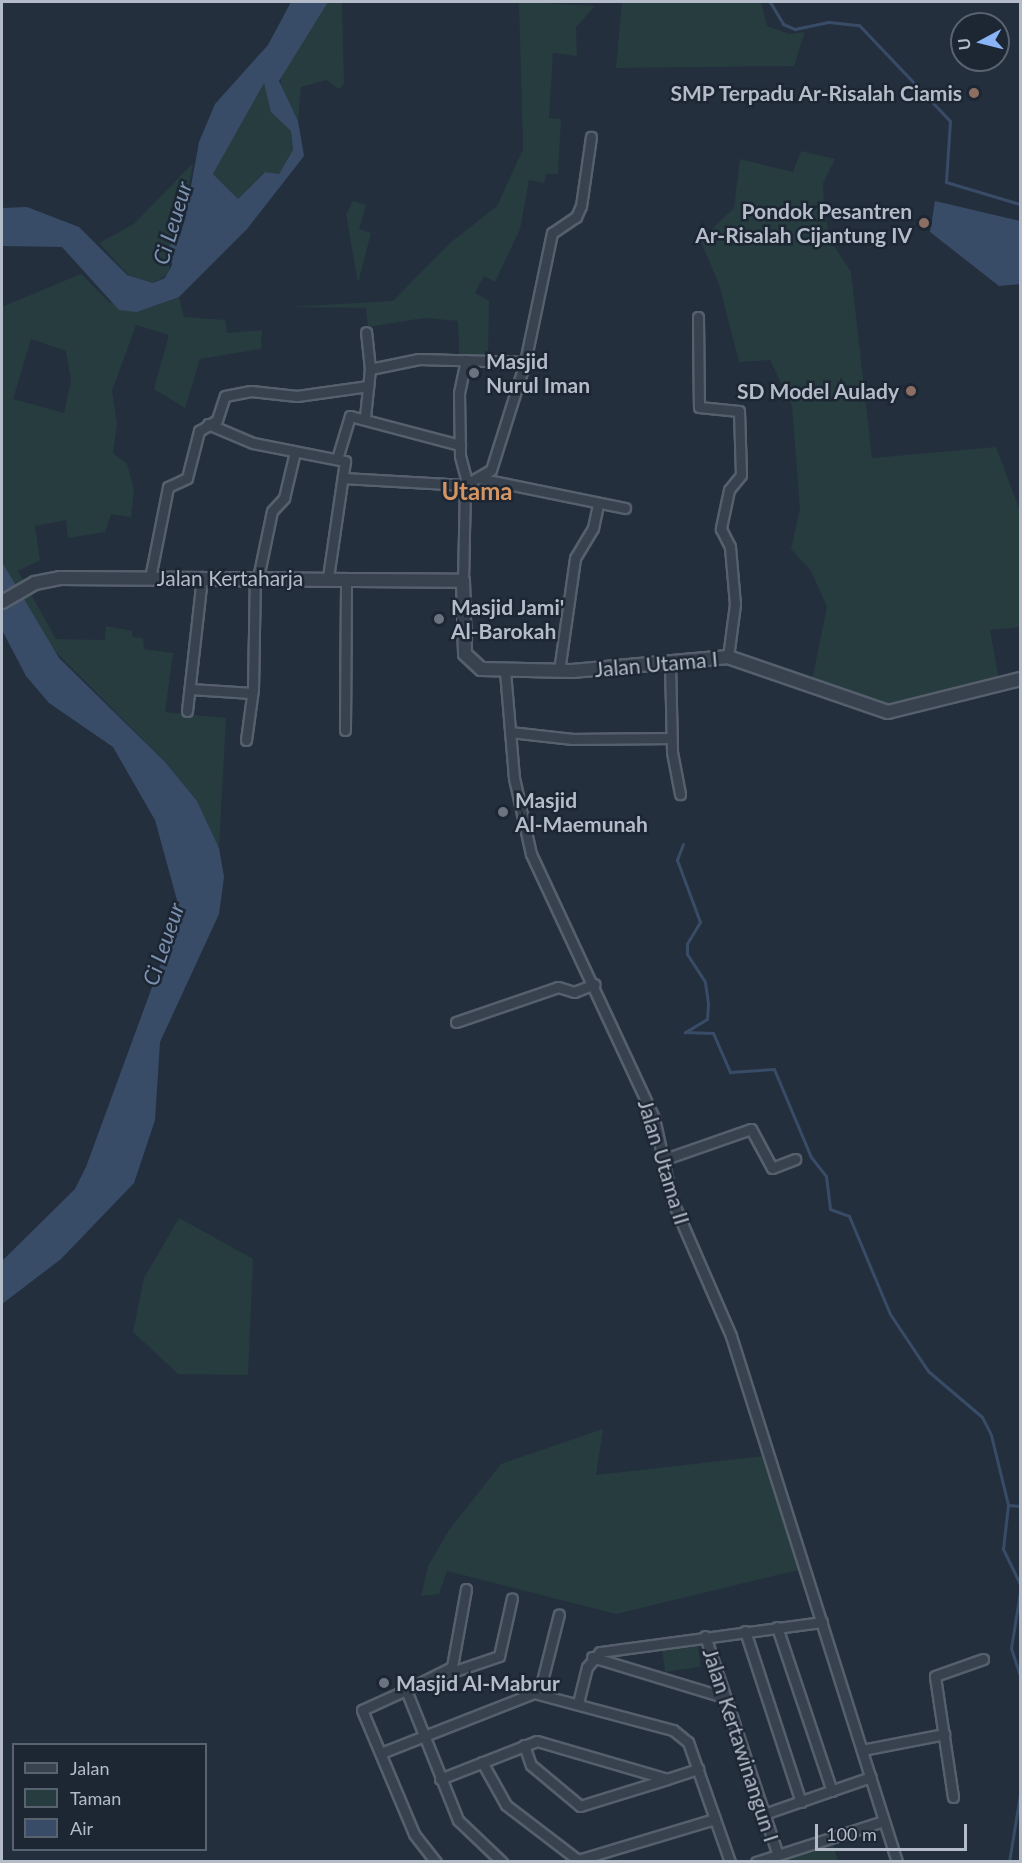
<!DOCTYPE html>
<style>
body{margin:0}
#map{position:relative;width:1022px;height:1863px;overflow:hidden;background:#242f3e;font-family:Lato,sans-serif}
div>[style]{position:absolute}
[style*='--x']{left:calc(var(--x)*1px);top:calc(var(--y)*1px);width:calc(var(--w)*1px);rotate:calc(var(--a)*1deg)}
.green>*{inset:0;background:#263c3f;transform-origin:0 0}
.water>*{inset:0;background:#394c67}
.stream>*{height:3px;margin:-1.5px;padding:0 1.5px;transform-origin:1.5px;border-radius:1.5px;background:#394c67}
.roads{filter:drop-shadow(2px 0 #565f6c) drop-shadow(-2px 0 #565f6c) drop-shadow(0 2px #565f6c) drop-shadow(0 -2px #565f6c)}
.minor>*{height:9px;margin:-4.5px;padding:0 4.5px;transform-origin:4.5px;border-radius:4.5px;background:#38414e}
.tertiary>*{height:12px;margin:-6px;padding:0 6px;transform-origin:6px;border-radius:6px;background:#38414e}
.dots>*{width:16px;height:16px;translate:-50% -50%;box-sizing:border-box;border:3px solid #1d2633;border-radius:50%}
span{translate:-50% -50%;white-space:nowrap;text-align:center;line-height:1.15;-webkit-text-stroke:5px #1d2633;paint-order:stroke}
.poi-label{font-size:21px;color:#b4bcc9;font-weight:700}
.right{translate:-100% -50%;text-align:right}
.left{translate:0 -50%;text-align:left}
.street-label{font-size:21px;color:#b4bcc9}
.water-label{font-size:22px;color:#7c92b1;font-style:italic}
.quarter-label{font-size:24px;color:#d59563;font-weight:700}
.frame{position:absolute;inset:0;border:3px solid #b4bcc9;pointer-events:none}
.legend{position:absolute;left:12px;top:1743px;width:195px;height:108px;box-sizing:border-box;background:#1d2633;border:2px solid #59626f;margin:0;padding:8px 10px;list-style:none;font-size:18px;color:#b4bcc9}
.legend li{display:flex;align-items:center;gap:12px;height:30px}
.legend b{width:30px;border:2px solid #59626f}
.north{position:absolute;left:950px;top:12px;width:60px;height:60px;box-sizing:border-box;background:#1d2633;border:2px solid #59626f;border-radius:50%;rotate:263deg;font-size:16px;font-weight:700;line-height:24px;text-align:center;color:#b4bcc9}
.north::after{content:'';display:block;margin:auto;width:21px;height:27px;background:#8ab4f8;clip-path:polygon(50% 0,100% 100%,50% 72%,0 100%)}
.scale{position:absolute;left:815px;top:1824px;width:152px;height:27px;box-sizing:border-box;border:3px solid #b4bcc9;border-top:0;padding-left:8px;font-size:18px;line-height:21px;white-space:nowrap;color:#b4bcc9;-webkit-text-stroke:4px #1d2633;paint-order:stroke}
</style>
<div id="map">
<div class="green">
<i style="clip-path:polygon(328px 2px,342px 2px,344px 84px,339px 89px,326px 80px,301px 87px,298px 121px,281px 91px,281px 75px)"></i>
<i style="clip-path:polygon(519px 2px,595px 6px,576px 27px,577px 56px,553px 53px,549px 118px,561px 119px,558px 174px,546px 174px,544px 183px,529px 180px,520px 229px,495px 282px,484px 276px,475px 293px,489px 301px,488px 356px,459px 354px,458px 321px,424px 318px,368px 327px,366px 308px,288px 307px,393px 301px,450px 243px,497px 206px,523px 149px)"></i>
<i style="clip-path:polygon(622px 2px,761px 2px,767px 26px,789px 34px,805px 32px,794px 66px,616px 68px)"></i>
<i style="clip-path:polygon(264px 82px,271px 111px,291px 131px,293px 150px,279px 174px,264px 172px,238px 199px,213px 174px)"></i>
<i style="clip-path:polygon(801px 151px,835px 159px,823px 183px,824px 207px,830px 240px,851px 272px,872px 458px,996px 447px,1020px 511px,1020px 627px,990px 630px,999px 680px,888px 706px,812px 680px,827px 607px,811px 571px,791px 549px,800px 509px,792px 406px,770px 360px,739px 362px,719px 284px,696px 230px,711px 230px,734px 208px,740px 159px,793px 172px)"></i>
<i style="clip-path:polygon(193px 163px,180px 236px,169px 246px,169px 274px,153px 283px,128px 275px,99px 243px,134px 224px)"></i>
<i style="clip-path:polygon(353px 201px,366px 205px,359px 229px,371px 233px,358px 283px,346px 214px)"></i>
<i style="clip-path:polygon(evenodd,81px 274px,109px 302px,137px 312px,179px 297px,184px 317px,225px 320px,227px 333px,262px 330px,261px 349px,200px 359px,185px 408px,154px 389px,169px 335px,136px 325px,112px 391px,117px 424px,113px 453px,127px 464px,134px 489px,131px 517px,111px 514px,105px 532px,68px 538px,66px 520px,35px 526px,40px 560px,18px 571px,56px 639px,105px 640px,106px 626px,132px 631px,133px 637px,143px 638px,144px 649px,173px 653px,165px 712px,226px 718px,219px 848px,197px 801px,165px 762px,49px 645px,2px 562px,2px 307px,81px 274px,31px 339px,66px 351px,71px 381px,64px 413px,13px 399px,31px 339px)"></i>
<i style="clip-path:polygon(179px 1218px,253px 1259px,248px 1375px,178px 1374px,133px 1332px,144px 1278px)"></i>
<i style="clip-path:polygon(603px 1429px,596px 1475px,764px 1456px,802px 1569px,616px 1614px,447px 1571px,439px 1594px,421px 1596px,428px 1566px,449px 1530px,501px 1464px)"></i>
<i style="left:698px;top:1646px;width:21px;height:36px;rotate:82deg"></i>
<i style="clip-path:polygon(832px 1841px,838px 1861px,783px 1861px,782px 1858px)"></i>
</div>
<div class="water">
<i style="clip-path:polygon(evenodd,291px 2px,328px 2px,279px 81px,298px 121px,304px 156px,247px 229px,179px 297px,137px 312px,119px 310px,62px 247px,2px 246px,2px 208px,27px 207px,79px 227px,127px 275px,153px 283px,165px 278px,172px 265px,169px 246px,180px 236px,185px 219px,199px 142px,215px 104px,268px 45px,291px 2px,264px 83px,271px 112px,291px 131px,293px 150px,279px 174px,265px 172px,238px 199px,213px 174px,264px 83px)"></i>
<i style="clip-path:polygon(935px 201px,1020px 221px,1020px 284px,999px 286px,930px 232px)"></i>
<i style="clip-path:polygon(2px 562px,59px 658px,165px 762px,197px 801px,219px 848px,224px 877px,219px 914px,160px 1042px,155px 1120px,134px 1183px,61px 1259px,2px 1304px,2px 1261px,75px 1189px,86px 1167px,180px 911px,155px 820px,113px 747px,49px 703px,26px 676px,2px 630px)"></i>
</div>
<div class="stream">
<i style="--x:770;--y:2;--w:26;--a:59"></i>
<i style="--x:783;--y:24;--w:13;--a:23"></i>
<i style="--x:795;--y:29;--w:35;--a:-12"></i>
<i style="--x:829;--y:22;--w:30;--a:6"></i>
<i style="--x:859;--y:25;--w:132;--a:46.5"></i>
<i style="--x:950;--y:121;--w:61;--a:93.8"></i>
<i style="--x:946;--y:182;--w:77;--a:16.6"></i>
<i style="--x:683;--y:844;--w:17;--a:111"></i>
<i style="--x:677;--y:860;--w:66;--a:69.6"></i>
<i style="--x:700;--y:922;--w:26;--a:121"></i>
<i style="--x:687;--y:944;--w:10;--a:90"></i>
<i style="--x:687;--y:954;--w:33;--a:57"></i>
<i style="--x:705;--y:982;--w:22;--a:82"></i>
<i style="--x:708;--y:1004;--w:15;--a:94"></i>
<i style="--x:707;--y:1019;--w:26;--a:149"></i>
<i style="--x:685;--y:1032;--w:28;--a:2"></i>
<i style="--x:713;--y:1033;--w:43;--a:66.4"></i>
<i style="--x:730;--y:1072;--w:44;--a:-3.9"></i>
<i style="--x:774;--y:1069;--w:95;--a:67.2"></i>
<i style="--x:811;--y:1157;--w:24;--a:52"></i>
<i style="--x:826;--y:1176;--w:33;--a:83"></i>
<i style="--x:830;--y:1209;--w:20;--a:20"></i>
<i style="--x:849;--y:1216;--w:106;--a:67.3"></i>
<i style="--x:890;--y:1314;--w:69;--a:56.3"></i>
<i style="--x:928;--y:1371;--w:71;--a:40.4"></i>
<i style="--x:982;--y:1417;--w:20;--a:63"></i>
<i style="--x:991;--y:1435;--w:72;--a:76.3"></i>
<i style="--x:1008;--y:1505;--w:44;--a:96.5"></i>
<i style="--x:1003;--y:1549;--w:39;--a:64"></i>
<i style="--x:1008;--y:1505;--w:12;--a:5"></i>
<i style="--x:1020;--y:1592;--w:57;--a:99.1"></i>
<i style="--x:1011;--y:1648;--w:29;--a:72"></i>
<i style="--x:1009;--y:1862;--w:69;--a:-80.8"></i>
</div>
<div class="roads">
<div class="minor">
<i style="--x:698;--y:317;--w:90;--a:89.4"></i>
<i style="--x:699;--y:407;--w:40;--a:5.7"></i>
<i style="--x:739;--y:411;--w:64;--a:88.2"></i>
<i style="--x:741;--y:475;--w:19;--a:129"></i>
<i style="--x:729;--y:490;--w:40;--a:102"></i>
<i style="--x:721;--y:529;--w:20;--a:63"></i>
<i style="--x:730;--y:547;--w:57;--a:85"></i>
<i style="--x:735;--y:604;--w:53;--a:97.5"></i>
<i style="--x:466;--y:360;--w:34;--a:102"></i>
<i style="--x:459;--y:393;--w:63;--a:89.1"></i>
<i style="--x:460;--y:456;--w:28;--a:75"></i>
<i style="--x:370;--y:369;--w:50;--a:-11.5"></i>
<i style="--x:419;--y:359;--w:106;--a:1.6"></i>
<i style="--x:365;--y:417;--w:48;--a:-84.1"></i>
<i style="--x:370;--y:369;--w:37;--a:-96"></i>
<i style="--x:208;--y:424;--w:49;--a:22.9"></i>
<i style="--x:253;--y:443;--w:94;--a:11.1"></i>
<i style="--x:345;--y:461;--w:118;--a:98.3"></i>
<i style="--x:337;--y:459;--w:45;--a:-73.2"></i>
<i style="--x:350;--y:416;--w:114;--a:14.8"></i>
<i style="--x:343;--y:478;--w:122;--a:3.3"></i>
<i style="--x:478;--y:478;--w:150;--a:11.5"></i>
<i style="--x:150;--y:578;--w:93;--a:-78.8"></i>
<i style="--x:168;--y:487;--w:21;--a:-25"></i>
<i style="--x:187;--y:478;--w:49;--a:-75.7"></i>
<i style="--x:199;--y:431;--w:21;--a:-31"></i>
<i style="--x:217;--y:420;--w:25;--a:-72"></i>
<i style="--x:225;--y:396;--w:26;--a:-11"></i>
<i style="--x:251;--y:391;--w:46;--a:6.2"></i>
<i style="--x:297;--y:396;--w:72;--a:-8"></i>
<i style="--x:258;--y:578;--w:68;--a:-78.2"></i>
<i style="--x:272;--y:511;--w:18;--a:-47"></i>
<i style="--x:284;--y:498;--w:47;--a:-76.6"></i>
<i style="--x:463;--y:581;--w:96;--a:-88.8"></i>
<i style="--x:465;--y:485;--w:30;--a:-30"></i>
<i style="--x:491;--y:470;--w:113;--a:-72.5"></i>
<i style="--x:525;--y:362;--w:132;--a:-78.2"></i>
<i style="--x:552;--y:233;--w:29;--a:-34"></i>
<i style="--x:576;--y:217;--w:12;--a:-66"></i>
<i style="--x:581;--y:206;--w:70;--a:-81.8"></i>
<i style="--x:670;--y:662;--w:90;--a:88.7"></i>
<i style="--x:672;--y:752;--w:43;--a:79.2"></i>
<i style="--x:505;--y:671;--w:107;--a:85.2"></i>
<i style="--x:514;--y:778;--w:78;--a:77.4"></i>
<i style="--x:531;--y:854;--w:291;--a:65"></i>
<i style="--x:654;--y:1118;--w:84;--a:77.6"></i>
<i style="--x:672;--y:1200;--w:148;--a:66.5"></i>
<i style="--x:731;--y:1336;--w:552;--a:72.48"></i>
<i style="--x:559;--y:671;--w:114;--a:-81.9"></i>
<i style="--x:575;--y:558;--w:35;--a:-59"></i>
<i style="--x:593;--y:528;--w:24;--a:-78"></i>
<i style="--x:190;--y:689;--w:62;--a:3.7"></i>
<i style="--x:187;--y:711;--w:135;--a:-83.6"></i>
<i style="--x:345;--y:730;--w:151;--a:-89.6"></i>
<i style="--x:510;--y:732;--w:63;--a:6.3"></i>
<i style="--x:573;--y:739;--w:98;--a:-0.6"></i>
<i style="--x:246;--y:740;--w:51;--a:-82.2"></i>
<i style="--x:253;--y:689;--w:111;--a:-89"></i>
<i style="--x:456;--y:1022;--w:108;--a:-18.9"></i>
<i style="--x:558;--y:987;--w:17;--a:17"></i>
<i style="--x:574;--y:992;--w:22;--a:-21"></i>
<i style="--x:665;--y:1159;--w:91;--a:-19.2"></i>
<i style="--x:751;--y:1129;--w:44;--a:61.7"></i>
<i style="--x:772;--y:1168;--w:25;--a:-21"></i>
<i style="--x:466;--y:1589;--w:79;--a:100.2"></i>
<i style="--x:452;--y:1667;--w:51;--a:153.4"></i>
<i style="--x:406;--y:1690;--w:140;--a:68.2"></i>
<i style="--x:458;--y:1820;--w:61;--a:43.7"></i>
<i style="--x:777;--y:1627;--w:173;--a:71.5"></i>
<i style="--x:745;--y:1631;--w:180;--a:71.9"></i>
<i style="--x:705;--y:1636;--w:229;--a:71.6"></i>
<i style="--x:592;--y:1657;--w:138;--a:16.9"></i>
<i style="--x:449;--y:1673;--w:53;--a:-18.8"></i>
<i style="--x:499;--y:1656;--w:59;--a:-77.4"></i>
<i style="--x:406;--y:1690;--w:48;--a:155.6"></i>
<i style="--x:362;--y:1710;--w:134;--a:67.2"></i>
<i style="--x:414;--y:1834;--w:36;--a:52"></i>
<i style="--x:539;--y:1693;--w:81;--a:-75.8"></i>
<i style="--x:578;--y:1703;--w:37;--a:-76"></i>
<i style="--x:587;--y:1667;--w:20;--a:-49"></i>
<i style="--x:600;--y:1652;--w:224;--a:-7.7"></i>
<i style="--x:524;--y:1745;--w:21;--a:71"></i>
<i style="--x:531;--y:1765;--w:64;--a:39.9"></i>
<i style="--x:580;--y:1806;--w:91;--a:-17.2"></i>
<i style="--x:862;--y:1750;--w:84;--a:-11"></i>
<i style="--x:381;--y:1753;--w:164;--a:-21.4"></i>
<i style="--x:534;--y:1693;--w:144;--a:14.9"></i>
<i style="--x:673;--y:1730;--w:19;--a:39"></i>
<i style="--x:688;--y:1742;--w:127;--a:70.7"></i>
<i style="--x:482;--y:1762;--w:49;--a:60.8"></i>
<i style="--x:506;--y:1805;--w:91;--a:37.4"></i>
<i style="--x:578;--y:1860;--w:143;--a:-16.7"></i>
<i style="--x:440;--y:1779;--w:104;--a:-21.4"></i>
<i style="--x:537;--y:1741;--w:135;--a:16.3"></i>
<i style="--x:667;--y:1779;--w:33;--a:-18"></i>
<i style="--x:953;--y:1797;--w:122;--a:-98.5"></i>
<i style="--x:935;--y:1676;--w:51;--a:-19.5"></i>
<i style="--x:764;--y:1814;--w:113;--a:-19.1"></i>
<i style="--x:756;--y:1862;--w:134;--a:-17.8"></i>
</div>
<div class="tertiary">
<i style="--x:2;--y:602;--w:38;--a:-30"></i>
<i style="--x:35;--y:583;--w:25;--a:-11"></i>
<i style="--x:60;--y:578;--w:403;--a:0.4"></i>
<i style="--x:463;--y:581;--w:73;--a:88.4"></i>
<i style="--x:465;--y:654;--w:22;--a:43"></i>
<i style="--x:481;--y:669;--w:91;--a:1.3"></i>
<i style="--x:572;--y:671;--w:157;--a:-5.1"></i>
<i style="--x:728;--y:657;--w:169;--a:19"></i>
<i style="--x:888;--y:712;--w:136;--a:-14"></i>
</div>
</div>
<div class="dots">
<i style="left:974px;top:93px;background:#8d6e63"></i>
<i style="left:924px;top:223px;background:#8d6e63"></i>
<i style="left:474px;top:373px;background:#6b7280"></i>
<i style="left:911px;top:391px;background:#8d6e63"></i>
<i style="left:439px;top:619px;background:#6b7280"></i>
<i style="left:503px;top:812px;background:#6b7280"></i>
<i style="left:384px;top:1683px;background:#6b7280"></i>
</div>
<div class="poi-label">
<span class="right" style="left:962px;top:93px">SMP Terpadu Ar-Risalah Ciamis</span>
<span class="right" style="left:912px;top:223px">Pondok Pesantren<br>Ar-Risalah Cijantung IV</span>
<span class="left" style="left:486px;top:373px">Masjid<br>Nurul Iman</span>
<span class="right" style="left:899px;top:391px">SD Model Aulady</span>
<span class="left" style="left:451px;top:619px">Masjid Jami'<br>Al-Barokah</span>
<span class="left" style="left:515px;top:812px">Masjid<br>Al-Maemunah</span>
<span class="left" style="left:396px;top:1683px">Masjid Al-Mabrur</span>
</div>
<div class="street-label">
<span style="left:230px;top:578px">Jalan Kertaharja</span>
<span style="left:656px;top:664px;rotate:-5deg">Jalan Utama I</span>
<span style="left:664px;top:1162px;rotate:73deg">Jalan Utama II</span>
<span style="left:741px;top:1745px;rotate:72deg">Jalan Kertawinangun I</span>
</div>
<div class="water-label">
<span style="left:172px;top:223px;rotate:-73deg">Ci Leueur</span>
<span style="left:163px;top:944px;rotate:-71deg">Ci Leueur</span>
</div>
<div class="quarter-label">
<span style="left:477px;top:491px">Utama</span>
</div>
<div class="frame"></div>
<ul class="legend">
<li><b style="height:8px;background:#38414e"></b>Jalan</li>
<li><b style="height:16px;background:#263c3f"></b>Taman</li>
<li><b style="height:16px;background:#394c67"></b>Air</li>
</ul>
<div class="north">U</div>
<div class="scale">100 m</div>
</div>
